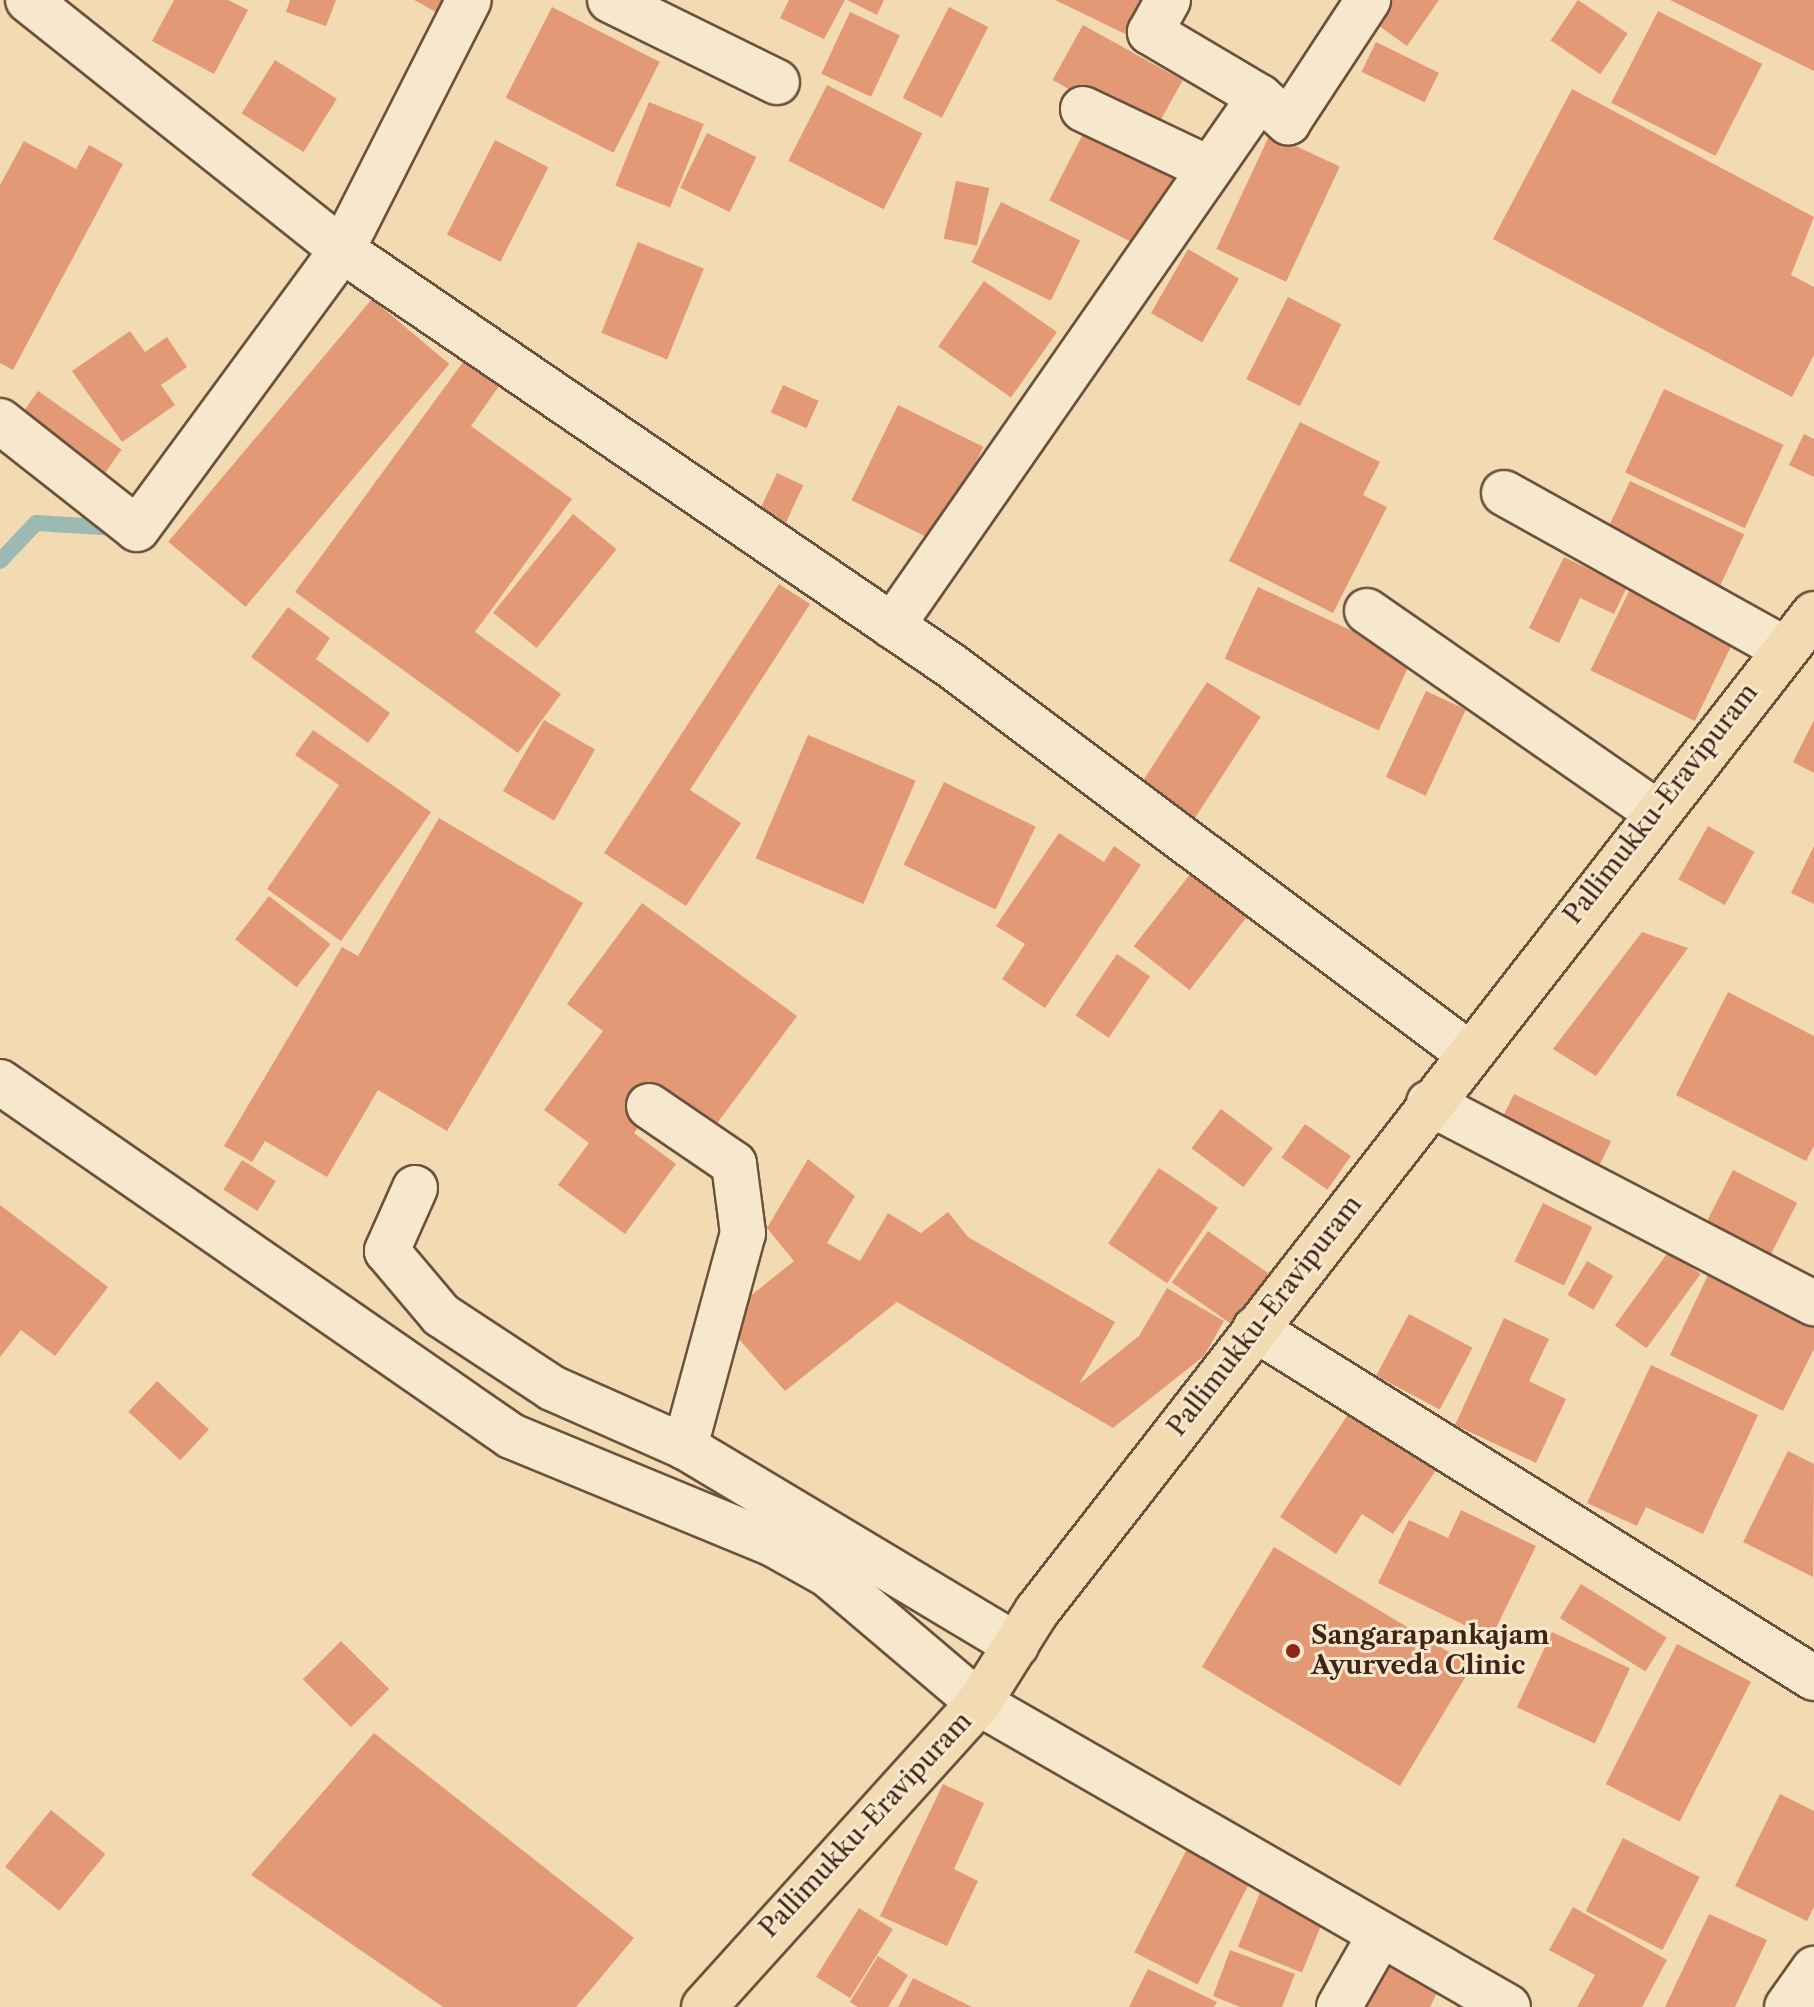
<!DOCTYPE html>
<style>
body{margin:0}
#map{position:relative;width:1814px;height:2007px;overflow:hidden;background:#f2dab2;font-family:"Libre Caslon Text",serif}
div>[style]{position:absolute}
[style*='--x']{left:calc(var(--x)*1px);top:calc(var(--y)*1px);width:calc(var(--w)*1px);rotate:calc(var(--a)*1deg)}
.stream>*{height:16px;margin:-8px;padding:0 8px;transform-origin:8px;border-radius:8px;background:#9cbab3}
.building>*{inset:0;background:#e49976;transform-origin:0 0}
.roads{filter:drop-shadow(2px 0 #6a523d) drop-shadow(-2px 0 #6a523d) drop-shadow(0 2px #6a523d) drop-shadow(0 -2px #6a523d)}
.minor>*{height:44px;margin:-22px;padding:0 22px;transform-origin:22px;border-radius:22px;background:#f7e7cd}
.major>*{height:44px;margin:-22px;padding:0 22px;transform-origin:22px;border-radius:22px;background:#f2dab2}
.dots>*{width:22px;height:22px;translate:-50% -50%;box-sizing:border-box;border:4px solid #f7e7cd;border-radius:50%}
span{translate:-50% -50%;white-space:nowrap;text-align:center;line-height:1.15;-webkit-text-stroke:6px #f7e7cd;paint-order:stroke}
.street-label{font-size:26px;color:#3c2516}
.poi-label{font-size:26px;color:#3c2516;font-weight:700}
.left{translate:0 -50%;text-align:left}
</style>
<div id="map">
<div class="stream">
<i style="--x:0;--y:561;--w:52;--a:-46.5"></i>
<i style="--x:36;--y:523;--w:82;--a:3.5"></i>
</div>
<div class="building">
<i style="clip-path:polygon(174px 0,228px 0,248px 10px,214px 74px,152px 41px)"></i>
<i style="clip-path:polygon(290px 0,336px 0,326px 26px,286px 12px)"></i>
<i style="clip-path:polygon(414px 0,444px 0,438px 13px)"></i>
<i style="clip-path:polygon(789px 0,845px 0,824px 39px,780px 18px)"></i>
<i style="clip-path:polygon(847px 0,884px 0,877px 15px)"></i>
<i style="clip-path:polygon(1055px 0,1168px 0,1146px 44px)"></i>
<i style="clip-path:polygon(1375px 0,1439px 0,1407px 46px,1364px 15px)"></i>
<i style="left:1578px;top:0;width:60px;height:49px;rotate:34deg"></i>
<i style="clip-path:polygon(1670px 0,1814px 0,1814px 71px)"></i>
<i style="left:552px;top:7px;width:121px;height:102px;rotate:27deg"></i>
<i style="left:949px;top:7px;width:44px;height:102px;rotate:27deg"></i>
<i style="left:1658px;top:11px;width:117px;height:103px;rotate:27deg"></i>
<i style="left:850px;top:12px;width:55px;height:68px;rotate:25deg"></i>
<i style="left:1083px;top:25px;width:114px;height:63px;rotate:29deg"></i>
<i style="left:1376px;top:42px;width:70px;height:33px;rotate:26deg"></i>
<i style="left:275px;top:60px;width:73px;height:63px;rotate:32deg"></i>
<i style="left:827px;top:85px;width:107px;height:85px;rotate:27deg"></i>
<i style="clip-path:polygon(1572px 89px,1814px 217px,1791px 275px,1814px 287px,1814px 355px,1792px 397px,1493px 239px)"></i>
<i style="left:649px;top:102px;width:59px;height:90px;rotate:22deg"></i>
<i style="left:1086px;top:128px;width:102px;height:81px;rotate:27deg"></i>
<i style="left:707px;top:133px;width:55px;height:61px;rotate:26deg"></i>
<i style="left:1270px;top:134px;width:77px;height:127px;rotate:25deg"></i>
<i style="left:495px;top:140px;width:60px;height:106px;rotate:27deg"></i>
<i style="clip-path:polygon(24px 141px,76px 169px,89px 145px,123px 164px,13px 370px,0 363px,0 185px)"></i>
<i style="left:956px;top:181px;width:34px;height:59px;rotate:12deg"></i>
<i style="left:1001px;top:202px;width:88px;height:67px;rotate:26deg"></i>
<i style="left:638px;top:242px;width:71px;height:98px;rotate:22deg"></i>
<i style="left:1188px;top:249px;width:59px;height:74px;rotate:30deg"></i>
<i style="left:984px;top:281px;width:89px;height:80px;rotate:35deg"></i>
<i style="left:1288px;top:297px;width:60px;height:92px;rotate:27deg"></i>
<i style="left:372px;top:299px;width:101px;height:317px;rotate:40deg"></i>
<i style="clip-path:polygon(130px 331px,145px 352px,167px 337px,187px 367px,161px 385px,175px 405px,122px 442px,72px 371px)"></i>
<i style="clip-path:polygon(469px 354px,504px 379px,471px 426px,572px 499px,475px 632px,561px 694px,518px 753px,295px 592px)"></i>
<i style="left:783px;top:385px;width:39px;height:30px;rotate:24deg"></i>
<i style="left:1664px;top:389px;width:132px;height:92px;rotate:25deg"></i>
<i style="left:38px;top:391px;width:102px;height:43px;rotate:35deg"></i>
<i style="left:898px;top:405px;width:95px;height:106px;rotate:26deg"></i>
<i style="clip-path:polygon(1300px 422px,1380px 462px,1363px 495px,1387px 507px,1333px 613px,1229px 561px)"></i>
<i style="clip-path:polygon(1804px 434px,1814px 439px,1814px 477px,1789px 465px)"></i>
<i style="left:777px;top:473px;width:29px;height:45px;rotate:25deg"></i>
<i style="left:1630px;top:481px;width:126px;height:72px;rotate:25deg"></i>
<i style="left:573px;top:514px;width:56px;height:127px;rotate:39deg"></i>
<i style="clip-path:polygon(1564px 557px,1627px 587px,1614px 614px,1580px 598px,1559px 643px,1529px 628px)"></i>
<i style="left:1633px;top:583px;width:116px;height:97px;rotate:26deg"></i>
<i style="clip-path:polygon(779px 584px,810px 604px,690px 790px,741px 823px,686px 906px,604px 853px)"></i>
<i style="left:1258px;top:587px;width:170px;height:79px;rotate:25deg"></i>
<i style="clip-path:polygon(288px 607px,330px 638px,316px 659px,390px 713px,368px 743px,251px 657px)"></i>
<i style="left:1207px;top:682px;width:64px;height:129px;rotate:33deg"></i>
<i style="left:1426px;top:691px;width:44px;height:95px;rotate:25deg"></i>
<i style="left:544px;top:720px;width:59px;height:82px;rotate:30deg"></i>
<i style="clip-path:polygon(1814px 720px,1814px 773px,1793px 762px)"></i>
<i style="clip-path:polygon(313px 730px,431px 812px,341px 941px,267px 889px,339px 785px,295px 755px)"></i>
<i style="left:808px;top:735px;width:117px;height:134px;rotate:23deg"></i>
<i style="left:944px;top:782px;width:102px;height:92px;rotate:26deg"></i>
<i style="clip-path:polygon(439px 818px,583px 903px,447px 1131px,378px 1090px,327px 1177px,265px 1141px,252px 1162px,224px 1146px,342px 947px,358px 956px)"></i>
<i style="left:1708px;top:826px;width:53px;height:61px;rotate:29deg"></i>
<i style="clip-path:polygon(1059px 833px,1104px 862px,1114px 846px,1141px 865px,1045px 1008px,1002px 979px,1025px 944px,996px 926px)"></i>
<i style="clip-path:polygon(1814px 846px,1814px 904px,1791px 893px)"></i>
<i style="left:1191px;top:873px;width:71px;height:93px;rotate:38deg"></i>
<i style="left:269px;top:896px;width:78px;height:55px;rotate:38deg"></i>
<i style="clip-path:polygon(642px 903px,797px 1016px,715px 1126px,665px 1090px,634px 1133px,676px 1164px,625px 1234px,558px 1185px,589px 1143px,544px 1110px,603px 1031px,567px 1004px)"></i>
<i style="clip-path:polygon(1642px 932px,1688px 948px,1596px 1076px,1553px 1049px)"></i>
<i style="left:1117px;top:954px;width:40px;height:74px;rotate:34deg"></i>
<i style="clip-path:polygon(1728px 992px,1814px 1036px,1814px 1146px,1806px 1161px,1676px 1095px)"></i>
<i style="left:1514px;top:1094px;width:108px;height:34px;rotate:26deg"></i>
<i style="left:1221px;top:1109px;width:65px;height:49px;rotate:37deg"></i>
<i style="left:1305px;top:1124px;width:56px;height:41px;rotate:35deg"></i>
<i style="clip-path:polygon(808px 1159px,855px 1196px,827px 1243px,860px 1261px,888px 1213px,921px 1233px,948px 1212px,968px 1237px,1115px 1322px,1079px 1384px,1139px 1336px,1167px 1288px,1224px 1321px,1204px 1356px,1113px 1428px,897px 1302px,785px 1391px,730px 1329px,749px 1297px,794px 1261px,767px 1228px)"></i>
<i style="left:242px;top:1160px;width:40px;height:35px;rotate:32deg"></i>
<i style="left:1159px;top:1168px;width:71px;height:91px;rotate:34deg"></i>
<i style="left:1733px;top:1170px;width:72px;height:70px;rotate:27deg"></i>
<i style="left:1543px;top:1203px;width:55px;height:65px;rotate:26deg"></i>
<i style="clip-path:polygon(0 1205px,108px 1287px,55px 1356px,21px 1330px,0 1357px)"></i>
<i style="left:1208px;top:1231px;width:75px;height:63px;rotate:35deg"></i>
<i style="left:1669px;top:1251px;width:39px;height:92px;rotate:36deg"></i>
<i style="left:1587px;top:1261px;width:30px;height:39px;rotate:30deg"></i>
<i style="clip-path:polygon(1708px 1275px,1814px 1326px,1814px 1349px,1783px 1411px,1670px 1355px)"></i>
<i style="left:1409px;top:1314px;width:72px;height:70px;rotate:28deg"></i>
<i style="clip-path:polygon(1504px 1318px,1549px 1339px,1529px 1381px,1566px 1399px,1536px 1463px,1455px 1425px)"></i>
<i style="clip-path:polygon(1651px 1365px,1758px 1415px,1703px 1534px,1646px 1507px,1637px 1526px,1587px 1503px)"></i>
<i style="left:157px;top:1381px;width:71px;height:42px;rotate:43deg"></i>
<i style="clip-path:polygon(1351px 1410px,1438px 1467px,1393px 1534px,1362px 1514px,1336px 1554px,1280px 1517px)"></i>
<i style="clip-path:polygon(1788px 1451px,1814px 1464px,1813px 1577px,1743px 1542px)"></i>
<i style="clip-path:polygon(1461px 1510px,1536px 1546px,1491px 1638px,1378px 1583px,1409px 1520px,1448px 1538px)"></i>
<i style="left:1274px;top:1547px;width:231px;height:140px;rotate:31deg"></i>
<i style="left:1581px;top:1584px;width:101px;height:40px;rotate:32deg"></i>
<i style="left:1552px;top:1632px;width:86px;height:83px;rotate:25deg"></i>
<i style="left:341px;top:1641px;width:68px;height:54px;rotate:45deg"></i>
<i style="left:1677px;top:1644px;width:83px;height:157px;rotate:27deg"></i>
<i style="clip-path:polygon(374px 1733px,634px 1938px,576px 2007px,443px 2007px,251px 1875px)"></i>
<i style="clip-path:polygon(943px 1784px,984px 1803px,954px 1869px,978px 1881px,947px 1946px,880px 1916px)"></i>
<i style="clip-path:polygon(1780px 1794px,1814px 1811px,1814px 1907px,1807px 1921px,1735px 1886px)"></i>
<i style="left:51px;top:1810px;width:70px;height:73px;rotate:39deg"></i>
<i style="left:1623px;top:1838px;width:86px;height:82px;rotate:27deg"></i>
<i style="left:1187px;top:1849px;width:71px;height:116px;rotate:27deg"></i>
<i style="left:1265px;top:1880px;width:69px;height:72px;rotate:22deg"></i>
<i style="clip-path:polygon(1573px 1907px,1667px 1960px,1642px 2007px,1577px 2007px,1595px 1975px,1549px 1950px)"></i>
<i style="left:859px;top:1908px;width:40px;height:81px;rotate:32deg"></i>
<i style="clip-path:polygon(1709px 1914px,1767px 1940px,1735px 2007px,1665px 2007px)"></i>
<i style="clip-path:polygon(1230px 1950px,1295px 1974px,1282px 2007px,1240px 2007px,1213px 1996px)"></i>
<i style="clip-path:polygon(1379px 1952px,1441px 1985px,1430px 2007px,1350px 2007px)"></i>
<i style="clip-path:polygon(878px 1956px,908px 1975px,888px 2007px,858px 2007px,850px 2002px)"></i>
<i style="clip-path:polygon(1148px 1969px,1217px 2002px,1214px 2007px,1129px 2007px)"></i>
<i style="clip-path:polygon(913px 1978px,972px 2007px,898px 2007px)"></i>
</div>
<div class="roads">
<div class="minor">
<i style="--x:28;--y:0;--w:401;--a:38.5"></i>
<i style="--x:342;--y:250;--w:740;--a:34.31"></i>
<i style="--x:953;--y:667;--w:644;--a:36.85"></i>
<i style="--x:610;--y:0;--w:186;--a:26.2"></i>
<i style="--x:1168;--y:0;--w:37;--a:119"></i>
<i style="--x:1150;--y:32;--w:128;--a:30.6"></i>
<i style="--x:1083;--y:109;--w:140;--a:25.3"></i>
<i style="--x:0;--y:421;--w:174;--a:38.2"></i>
<i style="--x:137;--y:529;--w:346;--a:-53.7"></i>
<i style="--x:342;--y:250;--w:280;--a:-63.1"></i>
<i style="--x:1504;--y:493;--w:319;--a:29.1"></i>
<i style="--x:1367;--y:611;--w:351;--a:34.8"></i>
<i style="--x:892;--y:626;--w:644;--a:-55.18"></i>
<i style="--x:1260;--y:97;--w:38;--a:42"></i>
<i style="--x:1288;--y:122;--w:146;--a:-56.7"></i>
<i style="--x:0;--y:1082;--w:622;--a:34.71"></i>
<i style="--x:511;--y:1436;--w:283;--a:22.4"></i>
<i style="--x:773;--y:1544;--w:62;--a:29.1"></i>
<i style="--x:827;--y:1574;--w:199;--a:40.3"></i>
<i style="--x:979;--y:1703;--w:610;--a:29.88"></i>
<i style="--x:1429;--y:1103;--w:434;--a:27.5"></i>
<i style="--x:649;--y:1106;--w:103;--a:34.3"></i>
<i style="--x:734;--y:1164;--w:70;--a:82.6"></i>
<i style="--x:743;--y:1233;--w:222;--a:105.2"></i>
<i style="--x:685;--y:1447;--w:386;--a:30.9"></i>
<i style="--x:415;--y:1188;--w:69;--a:114"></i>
<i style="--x:387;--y:1251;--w:84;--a:49.8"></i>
<i style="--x:441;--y:1315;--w:133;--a:33.3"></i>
<i style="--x:552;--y:1388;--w:145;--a:23.9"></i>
<i style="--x:1255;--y:1329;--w:659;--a:31.98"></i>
<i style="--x:1339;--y:2007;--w:83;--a:-60.3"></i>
<i style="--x:1787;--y:2007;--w:47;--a:-54.6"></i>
</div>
<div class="major">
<i style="--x:704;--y:2007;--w:410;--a:-47.9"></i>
<i style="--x:979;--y:1703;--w:109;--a:-57.8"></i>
<i style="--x:1037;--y:1611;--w:1264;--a:-52.07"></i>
</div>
</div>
<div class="dots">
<i style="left:1293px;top:1651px;background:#8f2418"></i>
</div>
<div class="street-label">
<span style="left:1661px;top:804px;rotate:-52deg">Pallimukku-Eravipuram</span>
<span style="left:1265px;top:1316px;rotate:-52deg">Pallimukku-Eravipuram</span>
<span style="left:866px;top:1825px;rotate:-47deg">Pallimukku-Eravipuram</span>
</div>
<div class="poi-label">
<span class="left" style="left:1311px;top:1651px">Sangarapankajam<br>Ayurveda Clinic</span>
</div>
</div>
